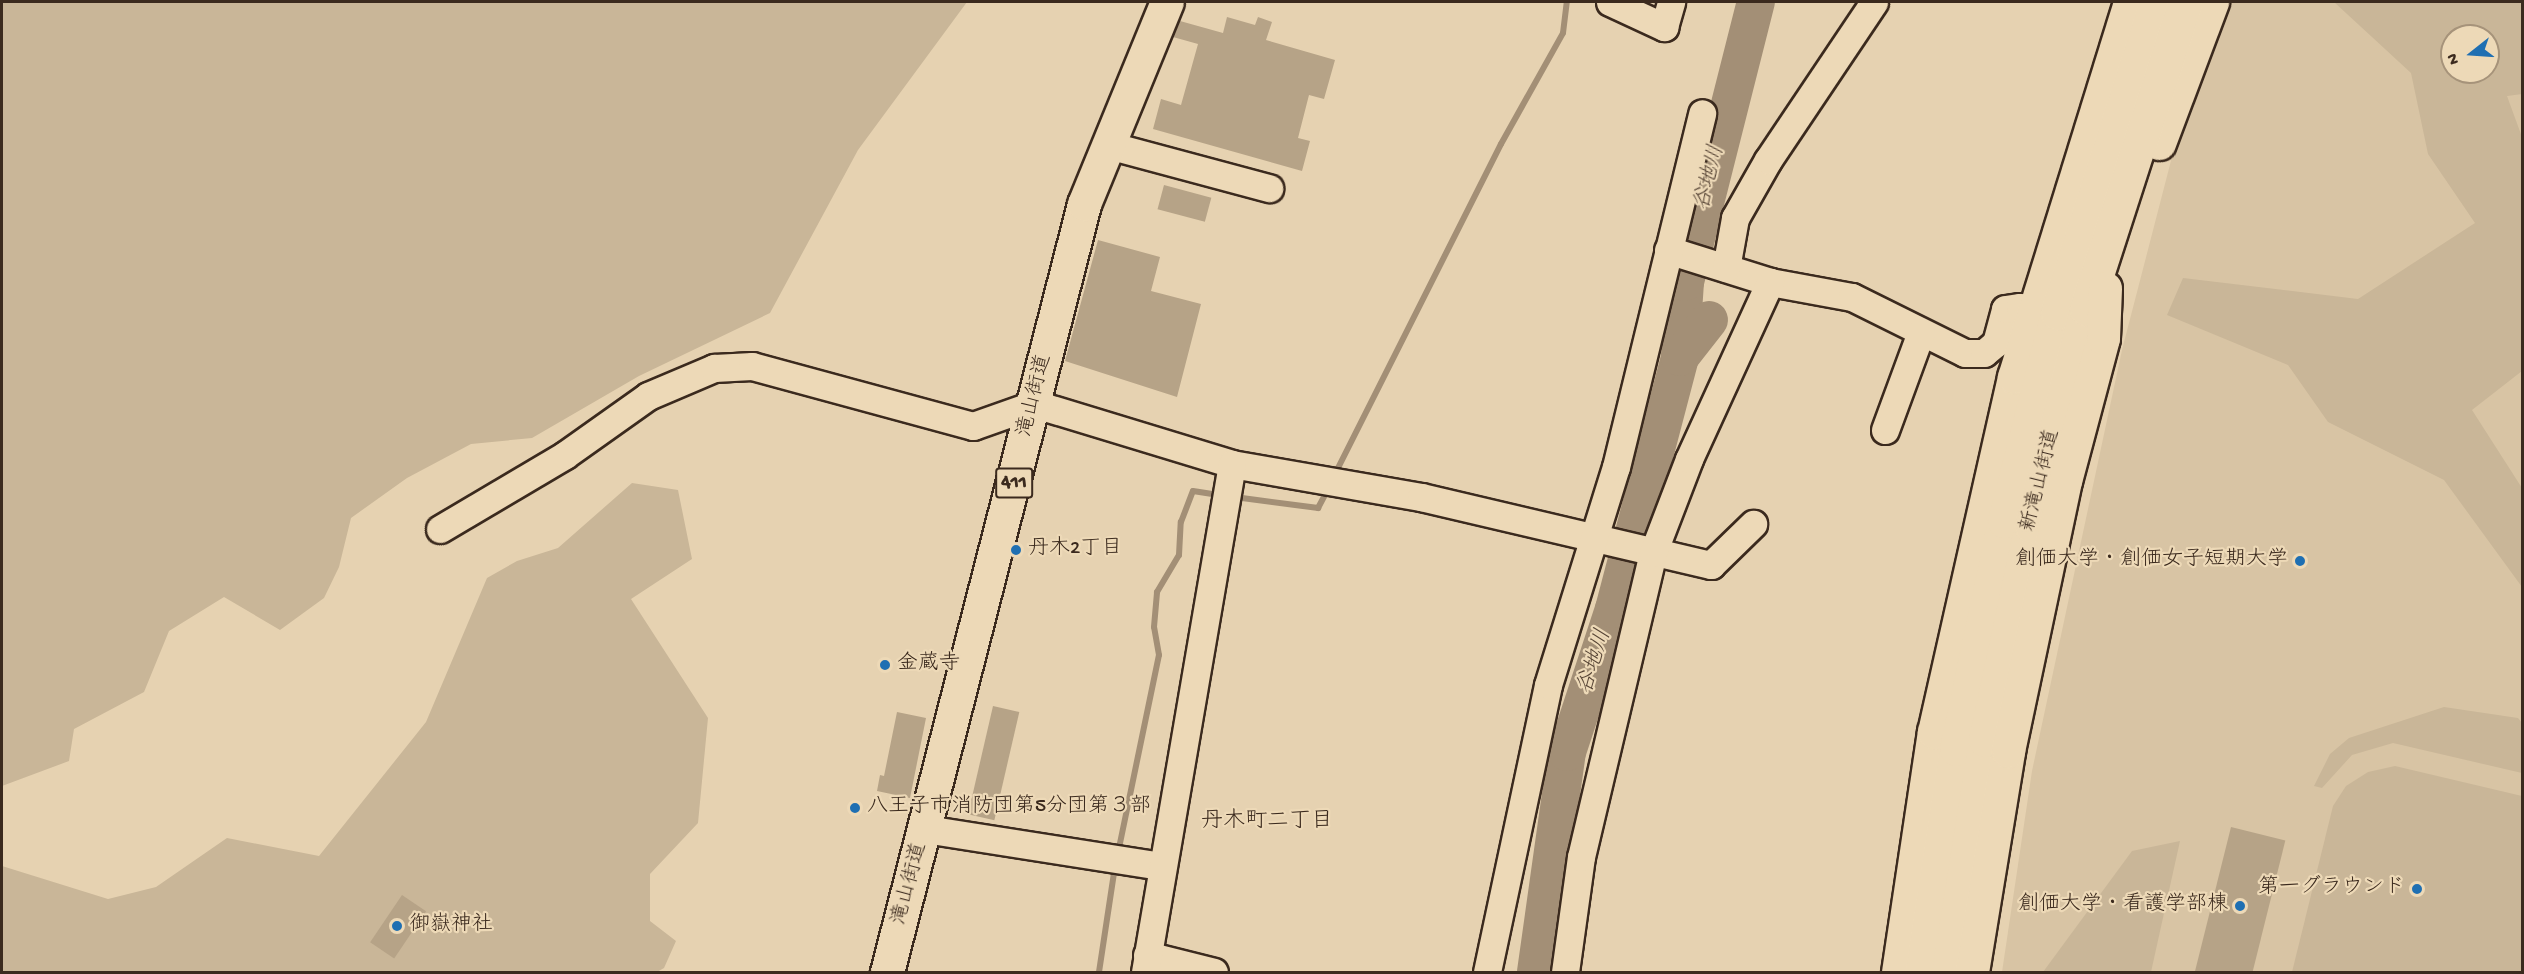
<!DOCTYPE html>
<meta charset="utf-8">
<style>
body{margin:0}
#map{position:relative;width:2524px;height:974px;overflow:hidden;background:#e6d2b1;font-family:"Gochi Hand","Klee One",sans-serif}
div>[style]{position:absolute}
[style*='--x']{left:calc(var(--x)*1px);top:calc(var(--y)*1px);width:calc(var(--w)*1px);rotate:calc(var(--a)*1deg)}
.built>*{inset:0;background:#d8c4a4}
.green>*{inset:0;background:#c9b698}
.stream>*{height:6px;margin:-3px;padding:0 3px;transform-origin:3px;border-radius:3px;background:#a38f76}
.river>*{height:38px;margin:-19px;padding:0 19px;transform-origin:19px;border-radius:19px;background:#a38f76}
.building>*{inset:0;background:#b6a387;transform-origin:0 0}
.roads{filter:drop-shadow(2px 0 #3b2a1e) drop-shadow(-2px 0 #3b2a1e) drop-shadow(0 2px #3b2a1e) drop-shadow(0 -2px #3b2a1e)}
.minor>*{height:27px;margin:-13.5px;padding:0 13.5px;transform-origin:13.5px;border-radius:13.5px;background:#edd9b7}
.major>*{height:33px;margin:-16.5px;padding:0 16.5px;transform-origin:16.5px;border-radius:16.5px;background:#edd9b7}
.highway>*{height:33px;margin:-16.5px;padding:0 16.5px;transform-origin:16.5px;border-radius:16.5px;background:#edd9b7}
.dots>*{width:16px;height:16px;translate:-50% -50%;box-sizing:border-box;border:3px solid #edd9b7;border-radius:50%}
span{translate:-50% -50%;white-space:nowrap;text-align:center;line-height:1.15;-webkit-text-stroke:4.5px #edd9b7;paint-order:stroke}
.shield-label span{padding:2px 4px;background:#edd9b7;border:2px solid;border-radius:4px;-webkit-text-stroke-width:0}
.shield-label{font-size:20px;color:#3b2a1e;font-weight:700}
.street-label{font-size:21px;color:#3b2a1e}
.poi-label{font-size:21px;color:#3b2a1e}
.left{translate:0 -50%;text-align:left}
.right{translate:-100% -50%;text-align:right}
.water-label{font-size:22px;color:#554334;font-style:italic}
.neighbourhood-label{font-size:22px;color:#3b2a1e}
.frame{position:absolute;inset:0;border:3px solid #3b2a1e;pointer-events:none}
.north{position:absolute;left:2440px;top:24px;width:60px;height:60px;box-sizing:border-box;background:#edd9b7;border:2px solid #a6937a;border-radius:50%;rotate:253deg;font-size:16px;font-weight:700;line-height:24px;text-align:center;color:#3b2a1e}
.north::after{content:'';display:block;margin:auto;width:21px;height:27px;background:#1f6fb2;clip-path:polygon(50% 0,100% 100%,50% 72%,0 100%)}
</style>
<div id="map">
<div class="built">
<i style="clip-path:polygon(evenodd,2226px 2px,2522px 2px,2522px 972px,2002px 972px,2032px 771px,2122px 350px,2173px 153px,2226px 2px,2452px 36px,2488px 36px,2488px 72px,2452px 72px,2452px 36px)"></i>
</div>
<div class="green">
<i style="clip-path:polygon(2px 2px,967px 2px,858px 150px,770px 313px,639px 376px,532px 438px,471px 444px,407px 478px,351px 518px,339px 567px,324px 598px,280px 630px,224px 597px,169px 631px,144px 692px,74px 729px,69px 761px,2px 786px)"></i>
<i style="clip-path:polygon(evenodd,2334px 2px,2522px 2px,2522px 94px,2507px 96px,2522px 137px,2522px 371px,2472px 410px,2522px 488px,2522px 587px,2444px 480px,2328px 422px,2288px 365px,2167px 315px,2183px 278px,2358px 299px,2475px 223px,2428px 154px,2411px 73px,2334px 2px,2452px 36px,2488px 36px,2488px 72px,2452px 72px,2452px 36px)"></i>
<i style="clip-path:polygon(632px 483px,678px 490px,692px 559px,631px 599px,708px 718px,698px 823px,650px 874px,650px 921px,676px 941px,664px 968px,657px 972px,2px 972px,2px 866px,108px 899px,156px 887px,227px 838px,319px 856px,426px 722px,487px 578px,517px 561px,558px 548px)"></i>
<i style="clip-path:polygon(2444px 707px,2518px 718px,2522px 723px,2522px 773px,2393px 743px,2352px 755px,2322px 788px,2314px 786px,2330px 754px,2349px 738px)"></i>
<i style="clip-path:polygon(2395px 766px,2522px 796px,2522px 972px,2292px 972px,2333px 806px,2346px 786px,2368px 772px)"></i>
<i style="clip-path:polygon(2180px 841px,2151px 972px,2043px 972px,2132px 851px)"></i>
</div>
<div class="stream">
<i style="--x:1335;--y:474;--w:369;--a:-63.3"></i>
<i style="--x:1501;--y:144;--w:127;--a:-60.8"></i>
<i style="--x:1563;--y:33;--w:31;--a:-83"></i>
<i style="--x:1242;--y:498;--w:77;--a:7.5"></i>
<i style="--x:1318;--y:508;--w:24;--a:-62"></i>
<i style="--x:1119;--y:848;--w:197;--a:-78.3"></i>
<i style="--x:1159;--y:655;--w:28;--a:-100"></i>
<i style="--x:1154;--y:627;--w:35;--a:-85"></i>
<i style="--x:1157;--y:592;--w:43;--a:-59.3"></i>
<i style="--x:1179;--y:555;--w:33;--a:-87"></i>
<i style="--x:1181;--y:522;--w:33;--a:-69"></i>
<i style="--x:1193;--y:491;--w:26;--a:9"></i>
<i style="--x:1099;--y:972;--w:107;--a:-81.4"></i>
</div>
<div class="river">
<i style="--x:1680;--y:357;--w:75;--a:-86.2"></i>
<i style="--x:1685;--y:282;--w:289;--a:-75.8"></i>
<i style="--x:1536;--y:972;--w:222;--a:-82"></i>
<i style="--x:1567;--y:752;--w:151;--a:-71.8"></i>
<i style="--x:1614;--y:609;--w:260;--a:-75.3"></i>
<i style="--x:1680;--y:357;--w:47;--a:-51.9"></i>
</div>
<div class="building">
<i style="clip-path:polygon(1227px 17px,1255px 25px,1258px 17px,1272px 22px,1266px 40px,1335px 60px,1324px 99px,1309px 95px,1298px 138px,1310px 141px,1302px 171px,1153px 129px,1161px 99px,1181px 105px,1198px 44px,1173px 37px,1180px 21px,1223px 33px)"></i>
<i style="left:1164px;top:185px;width:49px;height:25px;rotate:15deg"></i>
<i style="clip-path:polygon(1098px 240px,1160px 257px,1151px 291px,1201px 304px,1177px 397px,1065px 361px)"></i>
<i style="left:993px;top:706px;width:27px;height:111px;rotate:13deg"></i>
<i style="clip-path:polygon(897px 712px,926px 718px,910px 798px,877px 791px,880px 775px,884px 776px)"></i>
<i style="left:2231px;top:827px;width:56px;height:149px;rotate:14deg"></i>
<i style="left:402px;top:895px;width:29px;height:57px;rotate:34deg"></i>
</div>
<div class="roads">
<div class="minor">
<i style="--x:1610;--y:2;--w:60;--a:24.8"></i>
<i style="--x:1664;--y:27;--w:26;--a:-74"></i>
<i style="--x:1108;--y:145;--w:167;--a:15"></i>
<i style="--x:1668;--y:250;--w:107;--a:17.4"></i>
<i style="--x:1770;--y:282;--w:83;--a:10.4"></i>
<i style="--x:1852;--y:297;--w:126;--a:26.4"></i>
<i style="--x:1965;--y:353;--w:19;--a:0"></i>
<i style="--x:1984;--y:353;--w:16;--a:-40"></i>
<i style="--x:1996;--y:343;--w:35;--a:-75"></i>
<i style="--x:2005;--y:309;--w:15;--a:-8"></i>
<i style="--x:2020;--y:307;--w:14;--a:25"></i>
<i style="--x:1726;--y:268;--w:51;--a:-79.8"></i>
<i style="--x:1735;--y:218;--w:67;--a:-60.4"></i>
<i style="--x:1768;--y:160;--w:190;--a:-56.1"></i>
<i style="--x:1885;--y:430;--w:104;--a:-69.8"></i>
<i style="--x:440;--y:529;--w:145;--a:-30.6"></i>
<i style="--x:565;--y:455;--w:102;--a:-35.4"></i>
<i style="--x:648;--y:396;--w:72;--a:-23"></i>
<i style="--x:714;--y:368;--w:38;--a:-3"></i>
<i style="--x:752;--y:366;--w:229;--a:15.2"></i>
<i style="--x:973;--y:426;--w:66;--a:-19.5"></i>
<i style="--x:1035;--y:404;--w:206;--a:16.9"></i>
<i style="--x:1232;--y:464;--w:192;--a:9.9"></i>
<i style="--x:1421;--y:497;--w:298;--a:13.2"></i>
<i style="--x:1711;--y:565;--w:59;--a:-44.3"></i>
<i style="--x:925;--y:829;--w:239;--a:8.9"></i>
<i style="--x:1147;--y:955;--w:69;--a:14.2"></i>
<i style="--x:1145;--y:972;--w:515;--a:-80.28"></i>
<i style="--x:1487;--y:972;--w:293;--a:-78"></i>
<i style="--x:1548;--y:685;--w:228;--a:-72.7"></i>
<i style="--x:1616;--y:467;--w:364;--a:-76.3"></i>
<i style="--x:1565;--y:972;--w:116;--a:-82.1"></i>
<i style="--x:1581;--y:857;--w:312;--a:-76.7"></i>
<i style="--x:1653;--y:553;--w:101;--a:-69"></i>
<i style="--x:1689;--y:459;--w:195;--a:-65.4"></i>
</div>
<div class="major">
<i style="--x:2159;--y:143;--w:151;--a:-69.4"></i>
<i style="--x:1898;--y:972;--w:243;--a:-81.5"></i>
<i style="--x:1934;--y:732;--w:364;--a:-77.3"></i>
<i style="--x:2014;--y:377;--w:393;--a:-72.8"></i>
<i style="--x:1922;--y:972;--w:226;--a:-81.3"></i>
<i style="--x:1956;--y:749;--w:233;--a:-78.1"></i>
<i style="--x:2004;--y:521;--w:215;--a:-75.7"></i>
<i style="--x:2057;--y:313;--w:326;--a:-72.3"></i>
<i style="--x:1948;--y:972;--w:235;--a:-80.9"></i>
<i style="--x:1985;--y:740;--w:219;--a:-77.9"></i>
<i style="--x:2031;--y:526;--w:224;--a:-75.8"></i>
<i style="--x:2086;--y:309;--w:323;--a:-72.1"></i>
<i style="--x:1972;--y:972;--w:224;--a:-80.7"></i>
<i style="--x:2008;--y:751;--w:276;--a:-78.1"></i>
<i style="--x:2065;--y:481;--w:148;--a:-75.1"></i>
<i style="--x:2103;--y:338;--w:50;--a:-87.7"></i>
</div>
<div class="highway">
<i style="--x:887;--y:972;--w:793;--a:-75.61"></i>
<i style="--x:1084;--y:204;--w:218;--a:-67.7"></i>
</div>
</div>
<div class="dots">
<i style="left:1016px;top:550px;background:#1f6fb2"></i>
<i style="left:2300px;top:561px;background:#1f6fb2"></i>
<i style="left:885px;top:665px;background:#1f6fb2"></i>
<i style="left:855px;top:808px;background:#1f6fb2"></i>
<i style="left:2417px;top:889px;background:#1f6fb2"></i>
<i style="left:2240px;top:906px;background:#1f6fb2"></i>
<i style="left:397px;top:926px;background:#1f6fb2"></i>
</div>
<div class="shield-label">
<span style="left:1014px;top:483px">411</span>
</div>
<div class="street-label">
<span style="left:1036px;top:396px;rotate:-76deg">滝山街道</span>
<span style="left:2042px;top:481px;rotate:-76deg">新滝山街道</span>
<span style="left:911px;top:884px;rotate:-75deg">滝山街道</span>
</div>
<div class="poi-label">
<span class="left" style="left:1028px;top:550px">丹木2丁目</span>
<span class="right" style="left:2288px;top:561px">創価大学・創価女子短期大学</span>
<span class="left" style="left:897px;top:665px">金蔵寺</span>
<span class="left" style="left:867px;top:808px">八王子市消防団第5分団第３部</span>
<span class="right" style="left:2405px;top:889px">第一グラウンド</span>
<span class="right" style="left:2228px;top:906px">創価大学・看護学部棟</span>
<span class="left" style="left:409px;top:926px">御嶽神社</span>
</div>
<div class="water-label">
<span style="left:1711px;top:178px;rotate:-76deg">谷地川</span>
<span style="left:1596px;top:662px;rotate:-72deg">谷地川</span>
</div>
<div class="neighbourhood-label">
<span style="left:1267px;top:823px">丹木町二丁目</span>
</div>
<div class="frame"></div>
<div class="north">N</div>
</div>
